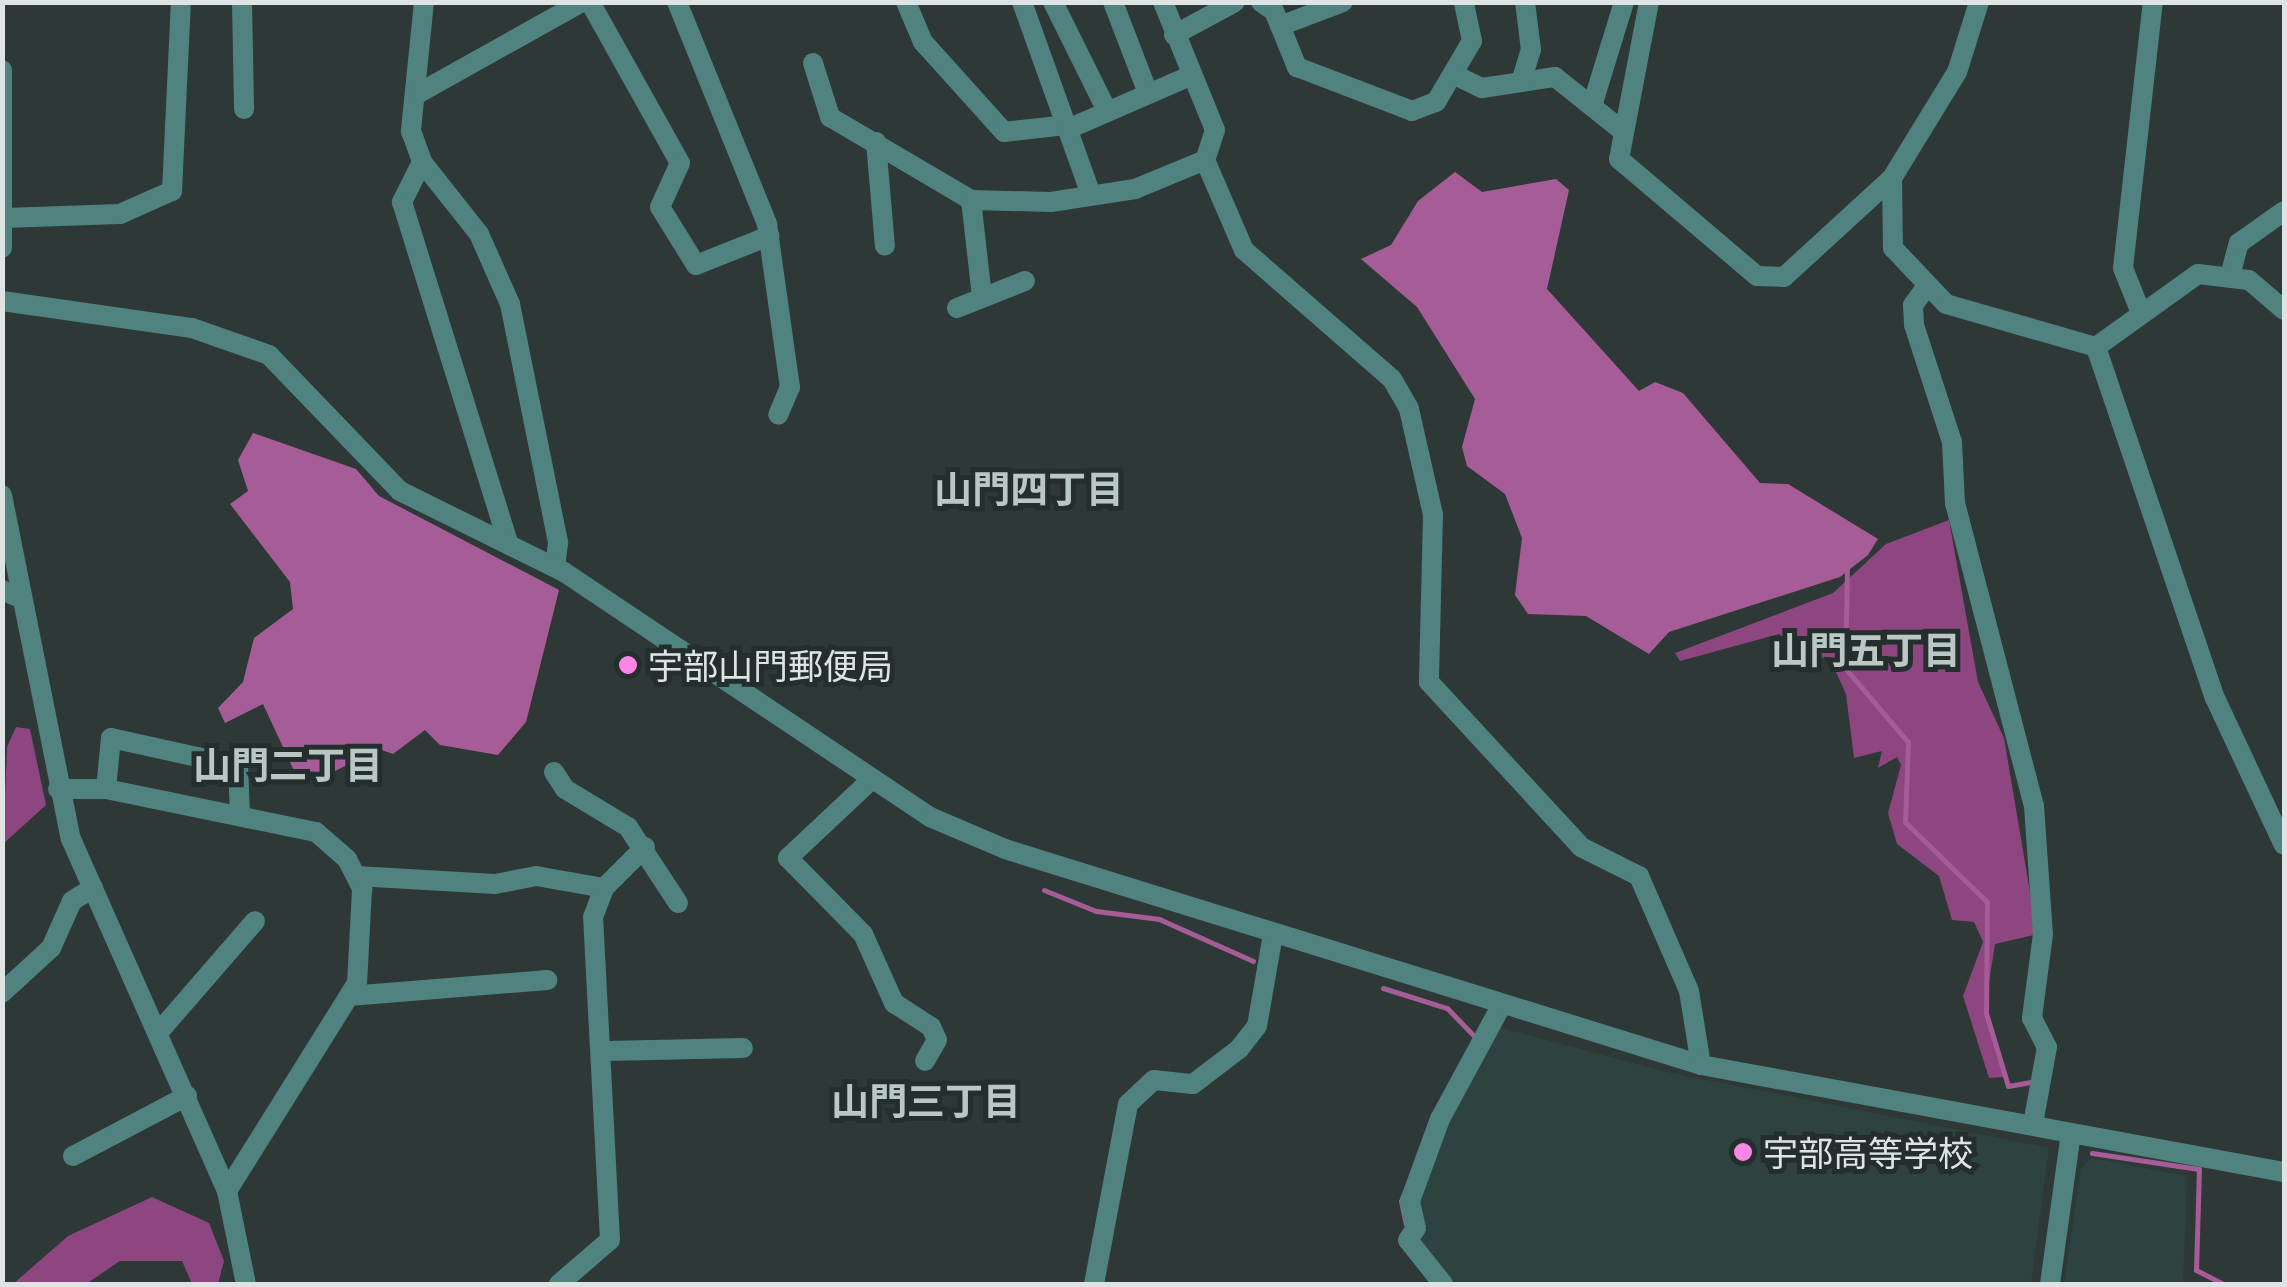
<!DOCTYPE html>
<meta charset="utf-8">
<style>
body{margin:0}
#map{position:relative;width:2287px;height:1287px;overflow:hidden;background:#2d3837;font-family:Barlow,"Noto Sans JP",sans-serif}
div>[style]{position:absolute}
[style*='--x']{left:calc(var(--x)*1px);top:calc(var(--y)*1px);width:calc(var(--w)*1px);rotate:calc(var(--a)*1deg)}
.built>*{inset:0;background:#2e4240}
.forest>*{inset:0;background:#8d467f}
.water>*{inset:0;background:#a65d97}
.stream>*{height:5px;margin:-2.5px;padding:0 2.5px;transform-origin:2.5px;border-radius:2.5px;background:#a65d97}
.minor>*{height:20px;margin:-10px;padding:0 10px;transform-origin:10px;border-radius:10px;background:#50827f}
.tertiary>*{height:20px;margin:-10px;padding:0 10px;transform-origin:10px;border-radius:10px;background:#50827f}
.dots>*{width:28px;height:28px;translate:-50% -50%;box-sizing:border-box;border:5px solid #232e2d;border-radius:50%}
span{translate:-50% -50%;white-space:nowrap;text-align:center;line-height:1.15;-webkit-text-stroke:10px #232e2d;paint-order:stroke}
.poi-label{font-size:35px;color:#dde4e3}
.left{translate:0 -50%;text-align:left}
.neighbourhood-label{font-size:38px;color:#b9c7c5;font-weight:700}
.frame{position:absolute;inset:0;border:5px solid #dde4e3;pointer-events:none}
</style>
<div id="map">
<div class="built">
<i style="clip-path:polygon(1498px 1027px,1667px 1072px,2049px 1148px,2031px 1284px,1454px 1284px,1414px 1243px,1427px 1228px,1415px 1205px,1440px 1128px)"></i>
<i style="clip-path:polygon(2092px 1158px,2187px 1176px,2183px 1284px,2064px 1284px,2081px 1168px)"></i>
</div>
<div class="forest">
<i style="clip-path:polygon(1949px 520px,1978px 682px,2004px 738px,2032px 904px,2034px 935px,1995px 944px,1985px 1008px,2005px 1077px,1989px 1078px,1963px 996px,1983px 942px,1974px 922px,1952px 920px,1939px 876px,1897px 844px,1888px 813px,1901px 765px,1897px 757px,1878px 768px,1882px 751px,1854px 758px,1846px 694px,1829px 657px,1812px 659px,1779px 634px,1680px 661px,1675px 653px,1833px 593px,1886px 544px)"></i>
<i style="clip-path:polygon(16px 727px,30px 729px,46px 805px,3px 844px,7px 747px)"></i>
<i style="clip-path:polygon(152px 1197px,209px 1223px,224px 1261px,218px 1284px,192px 1284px,182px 1261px,120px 1261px,86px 1284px,13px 1284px,68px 1236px)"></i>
</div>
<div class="water">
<i style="clip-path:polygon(1455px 172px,1482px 192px,1556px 179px,1569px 190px,1547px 289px,1639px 391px,1655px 382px,1683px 393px,1760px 483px,1788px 484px,1878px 539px,1868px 555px,1840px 577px,1669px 632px,1649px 654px,1586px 616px,1528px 614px,1515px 595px,1522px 538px,1505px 494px,1467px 466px,1462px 447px,1475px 399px,1417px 307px,1361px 259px,1391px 245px,1418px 201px)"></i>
<i style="clip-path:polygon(253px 433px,356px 469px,379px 496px,559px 590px,526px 722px,498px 755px,440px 745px,425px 730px,393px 754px,379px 749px,333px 772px,296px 775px,263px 704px,225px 723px,218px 708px,243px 682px,254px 638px,293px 609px,290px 582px,230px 504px,248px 491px,238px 460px)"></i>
</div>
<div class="stream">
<i style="--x:1847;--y:568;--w:100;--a:91.1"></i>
<i style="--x:1845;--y:668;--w:97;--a:49.6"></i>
<i style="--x:1908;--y:742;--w:80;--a:92.1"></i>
<i style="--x:1905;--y:822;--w:115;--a:44.3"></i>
<i style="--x:1987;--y:902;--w:111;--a:90.5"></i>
<i style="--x:1986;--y:1013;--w:76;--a:73.2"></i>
<i style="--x:2008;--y:1086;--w:27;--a:-10"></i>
<i style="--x:1044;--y:890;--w:56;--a:22"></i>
<i style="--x:1096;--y:911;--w:64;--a:7.2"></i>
<i style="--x:1159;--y:919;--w:103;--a:24.1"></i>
<i style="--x:1383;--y:988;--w:67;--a:17.4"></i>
<i style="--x:1447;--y:1008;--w:43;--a:45.9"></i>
<i style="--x:2092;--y:1153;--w:108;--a:8.5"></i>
<i style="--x:2199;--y:1169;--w:101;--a:91.7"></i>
<i style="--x:2196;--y:1270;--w:30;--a:27"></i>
<i style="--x:1401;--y:1201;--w:24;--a:78"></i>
</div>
<div class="minor">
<i style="--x:242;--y:2;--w:107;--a:88.9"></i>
<i style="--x:424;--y:2;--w:130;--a:95.8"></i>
<i style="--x:411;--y:131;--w:33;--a:70"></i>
<i style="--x:422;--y:162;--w:45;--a:116.6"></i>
<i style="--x:402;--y:202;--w:359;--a:72.7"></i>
<i style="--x:590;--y:2;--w:184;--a:60.8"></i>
<i style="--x:680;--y:163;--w:48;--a:114.4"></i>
<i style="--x:660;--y:207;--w:68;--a:58.2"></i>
<i style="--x:696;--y:265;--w:79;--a:-21.7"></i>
<i style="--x:677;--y:2;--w:240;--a:67.9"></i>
<i style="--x:767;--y:224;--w:165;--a:82"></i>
<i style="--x:790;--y:387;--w:30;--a:113"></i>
<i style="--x:906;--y:2;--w:43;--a:67"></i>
<i style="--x:923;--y:42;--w:121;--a:48"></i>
<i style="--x:1004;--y:132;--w:62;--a:-6.4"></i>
<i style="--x:1022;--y:2;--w:205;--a:70.3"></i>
<i style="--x:1053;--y:2;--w:122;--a:63.6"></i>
<i style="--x:1113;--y:2;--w:97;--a:69"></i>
<i style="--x:1163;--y:2;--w:138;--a:67.9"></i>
<i style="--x:1215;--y:130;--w:32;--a:108"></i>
<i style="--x:1205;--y:160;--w:98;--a:66.6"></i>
<i style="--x:1244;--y:250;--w:196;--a:41.1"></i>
<i style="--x:1392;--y:379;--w:34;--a:60"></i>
<i style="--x:1409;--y:409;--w:109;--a:77.2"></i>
<i style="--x:1433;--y:515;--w:167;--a:91.4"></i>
<i style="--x:1429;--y:682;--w:224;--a:47.3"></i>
<i style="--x:1581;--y:847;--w:65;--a:26.6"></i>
<i style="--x:1639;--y:876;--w:125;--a:66.5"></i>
<i style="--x:1689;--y:991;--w:75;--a:80.8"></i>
<i style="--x:1261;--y:2;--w:16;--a:35"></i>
<i style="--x:1274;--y:11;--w:61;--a:67.7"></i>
<i style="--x:1297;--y:67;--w:123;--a:20.9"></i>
<i style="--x:1412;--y:111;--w:26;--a:-21"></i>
<i style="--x:1436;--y:102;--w:71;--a:-59.5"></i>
<i style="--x:1472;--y:41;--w:40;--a:-102"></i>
<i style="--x:1649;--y:2;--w:160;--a:100.8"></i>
<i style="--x:1619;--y:159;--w:181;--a:40.3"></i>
<i style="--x:1757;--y:276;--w:27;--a:2"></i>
<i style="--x:1784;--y:277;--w:147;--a:-42.5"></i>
<i style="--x:1280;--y:26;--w:67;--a:-20.9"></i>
<i style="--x:1174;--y:35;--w:69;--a:-28.4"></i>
<i style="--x:813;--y:63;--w:57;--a:72.5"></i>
<i style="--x:830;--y:117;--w:164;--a:30.5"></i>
<i style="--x:971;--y:200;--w:80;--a:1.4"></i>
<i style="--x:1051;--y:202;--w:85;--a:-8.8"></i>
<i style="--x:1135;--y:189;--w:76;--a:-22.5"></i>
<i style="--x:1455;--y:75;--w:30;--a:26"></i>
<i style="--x:1482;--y:88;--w:74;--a:-8.6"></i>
<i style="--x:1555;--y:77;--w:82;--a:38.6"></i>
<i style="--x:1521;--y:82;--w:34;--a:-73"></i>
<i style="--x:1531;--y:50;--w:48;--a:-97.1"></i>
<i style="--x:419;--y:93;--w:187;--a:-29.2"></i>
<i style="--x:1592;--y:106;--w:109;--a:-72.9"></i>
<i style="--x:1068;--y:129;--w:133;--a:-23.5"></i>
<i style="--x:876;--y:142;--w:104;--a:85.1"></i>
<i style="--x:422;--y:162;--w:92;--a:51.6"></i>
<i style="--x:479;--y:234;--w:77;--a:66.1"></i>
<i style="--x:510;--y:304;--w:244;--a:78.6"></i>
<i style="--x:558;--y:543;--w:24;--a:97"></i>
<i style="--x:971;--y:200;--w:97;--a:83.5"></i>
<i style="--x:4;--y:218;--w:116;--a:-2"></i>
<i style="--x:120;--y:214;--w:57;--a:-23.9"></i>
<i style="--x:172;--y:191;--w:189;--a:-87.3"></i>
<i style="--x:2231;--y:272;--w:30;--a:-75"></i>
<i style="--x:2239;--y:243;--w:55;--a:-35.4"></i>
<i style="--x:1924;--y:290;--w:19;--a:126"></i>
<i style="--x:1913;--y:305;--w:20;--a:87"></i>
<i style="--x:1914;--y:325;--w:123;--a:72"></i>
<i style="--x:1952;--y:442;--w:61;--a:87.2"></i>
<i style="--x:1955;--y:503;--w:313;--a:75.4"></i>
<i style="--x:2034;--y:806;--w:128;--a:86"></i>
<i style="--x:2043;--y:934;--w:85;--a:97.5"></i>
<i style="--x:2032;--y:1018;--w:33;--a:63"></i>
<i style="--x:2047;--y:1047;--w:78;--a:100.3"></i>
<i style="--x:957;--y:308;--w:73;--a:-21.7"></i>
<i style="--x:2141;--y:313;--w:48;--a:-111.8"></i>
<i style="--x:2123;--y:268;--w:268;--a:-83.6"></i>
<i style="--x:2;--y:590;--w:22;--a:24"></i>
<i style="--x:2215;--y:698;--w:162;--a:64.9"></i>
<i style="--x:554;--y:772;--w:20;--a:57"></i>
<i style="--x:565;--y:789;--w:74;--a:31.1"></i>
<i style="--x:628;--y:827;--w:91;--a:56.7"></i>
<i style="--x:871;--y:780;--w:114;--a:136.8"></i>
<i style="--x:788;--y:858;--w:107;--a:45.4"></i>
<i style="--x:863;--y:934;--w:76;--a:65.8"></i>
<i style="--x:894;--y:1003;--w:44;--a:33"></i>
<i style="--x:931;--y:1027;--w:14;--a:65"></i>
<i style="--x:937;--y:1040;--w:24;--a:120"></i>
<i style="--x:58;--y:789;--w:48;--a:0"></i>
<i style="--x:106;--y:789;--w:214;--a:11.6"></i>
<i style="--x:316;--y:832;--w:41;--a:41.1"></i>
<i style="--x:347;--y:859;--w:34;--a:63"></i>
<i style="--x:362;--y:889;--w:94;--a:93"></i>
<i style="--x:357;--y:983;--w:245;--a:122"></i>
<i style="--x:106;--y:789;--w:51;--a:-84.4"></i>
<i style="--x:111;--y:738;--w:130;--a:12.4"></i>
<i style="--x:238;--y:766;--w:50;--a:87.7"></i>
<i style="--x:356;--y:876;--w:139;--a:3.3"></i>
<i style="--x:495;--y:884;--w:42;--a:-11"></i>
<i style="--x:536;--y:876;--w:69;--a:10"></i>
<i style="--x:2;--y:993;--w:67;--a:-42.6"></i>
<i style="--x:51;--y:948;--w:51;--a:-65.9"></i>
<i style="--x:72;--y:901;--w:25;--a:-32"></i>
<i style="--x:349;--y:996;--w:199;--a:-4.6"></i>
<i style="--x:158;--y:1033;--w:148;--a:-49.1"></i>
<i style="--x:605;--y:1051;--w:138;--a:-1.2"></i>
<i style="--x:73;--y:1156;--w:129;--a:-27.8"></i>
<i style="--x:559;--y:1284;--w:67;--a:-40.8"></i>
<i style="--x:610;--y:1240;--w:323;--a:-93"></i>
<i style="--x:593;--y:917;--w:31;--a:-69"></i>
<i style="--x:604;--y:888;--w:58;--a:-45"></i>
<i style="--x:1094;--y:1284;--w:183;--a:-79.3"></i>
<i style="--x:1128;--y:1104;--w:35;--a:-43"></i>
<i style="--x:1154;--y:1080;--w:39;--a:6"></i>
<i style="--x:1193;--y:1084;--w:58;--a:-37.3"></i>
<i style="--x:1239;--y:1049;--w:29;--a:-52"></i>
<i style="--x:1257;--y:1026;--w:93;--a:-80.1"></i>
<i style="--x:1443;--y:1284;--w:56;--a:-128.5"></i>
<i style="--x:1408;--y:1240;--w:14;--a:-56"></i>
<i style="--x:1416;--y:1228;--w:28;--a:-103"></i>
<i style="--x:1410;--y:1201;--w:87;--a:-69.9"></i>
<i style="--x:1440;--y:1119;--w:126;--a:-61.6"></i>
</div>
<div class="tertiary">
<i style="--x:1979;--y:2;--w:73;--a:107.4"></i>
<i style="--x:1957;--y:72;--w:124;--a:121.5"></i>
<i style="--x:1892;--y:178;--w:70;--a:89.2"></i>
<i style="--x:1893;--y:248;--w:77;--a:46.6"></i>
<i style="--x:1946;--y:304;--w:156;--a:16"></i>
<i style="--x:2096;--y:347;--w:371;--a:71.3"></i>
<i style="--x:2;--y:70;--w:178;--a:90"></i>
<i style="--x:2;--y:301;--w:192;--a:8.1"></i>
<i style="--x:192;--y:328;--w:82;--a:19.3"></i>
<i style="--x:269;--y:355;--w:189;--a:46.1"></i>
<i style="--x:400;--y:491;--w:183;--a:26.3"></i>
<i style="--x:564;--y:572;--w:440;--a:33.8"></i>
<i style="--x:930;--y:817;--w:82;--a:23.1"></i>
<i style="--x:1005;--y:849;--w:729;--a:17.24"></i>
<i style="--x:1701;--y:1065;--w:593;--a:10.4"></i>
<i style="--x:2096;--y:347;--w:125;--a:-35.6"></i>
<i style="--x:2198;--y:274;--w:51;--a:6.7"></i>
<i style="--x:2249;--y:280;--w:46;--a:40.6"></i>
<i style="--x:2;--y:495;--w:351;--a:78.7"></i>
<i style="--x:71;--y:839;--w:385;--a:66.1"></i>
<i style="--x:227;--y:1191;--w:95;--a:78.5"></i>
<i style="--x:2050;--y:1284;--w:152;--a:-82.1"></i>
</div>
<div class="dots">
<i style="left:628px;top:665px;background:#fc86e4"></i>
<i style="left:1743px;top:1152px;background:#fc86e4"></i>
</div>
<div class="poi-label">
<span class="left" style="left:648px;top:665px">宇部山門郵便局</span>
<span class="left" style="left:1763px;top:1152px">宇部高等学校</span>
</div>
<div class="neighbourhood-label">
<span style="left:1029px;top:489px">山門四丁目</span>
<span style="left:1866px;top:650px">山門五丁目</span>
<span style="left:288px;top:765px">山門二丁目</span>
<span style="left:926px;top:1101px">山門三丁目</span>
</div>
<div class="frame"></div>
</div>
